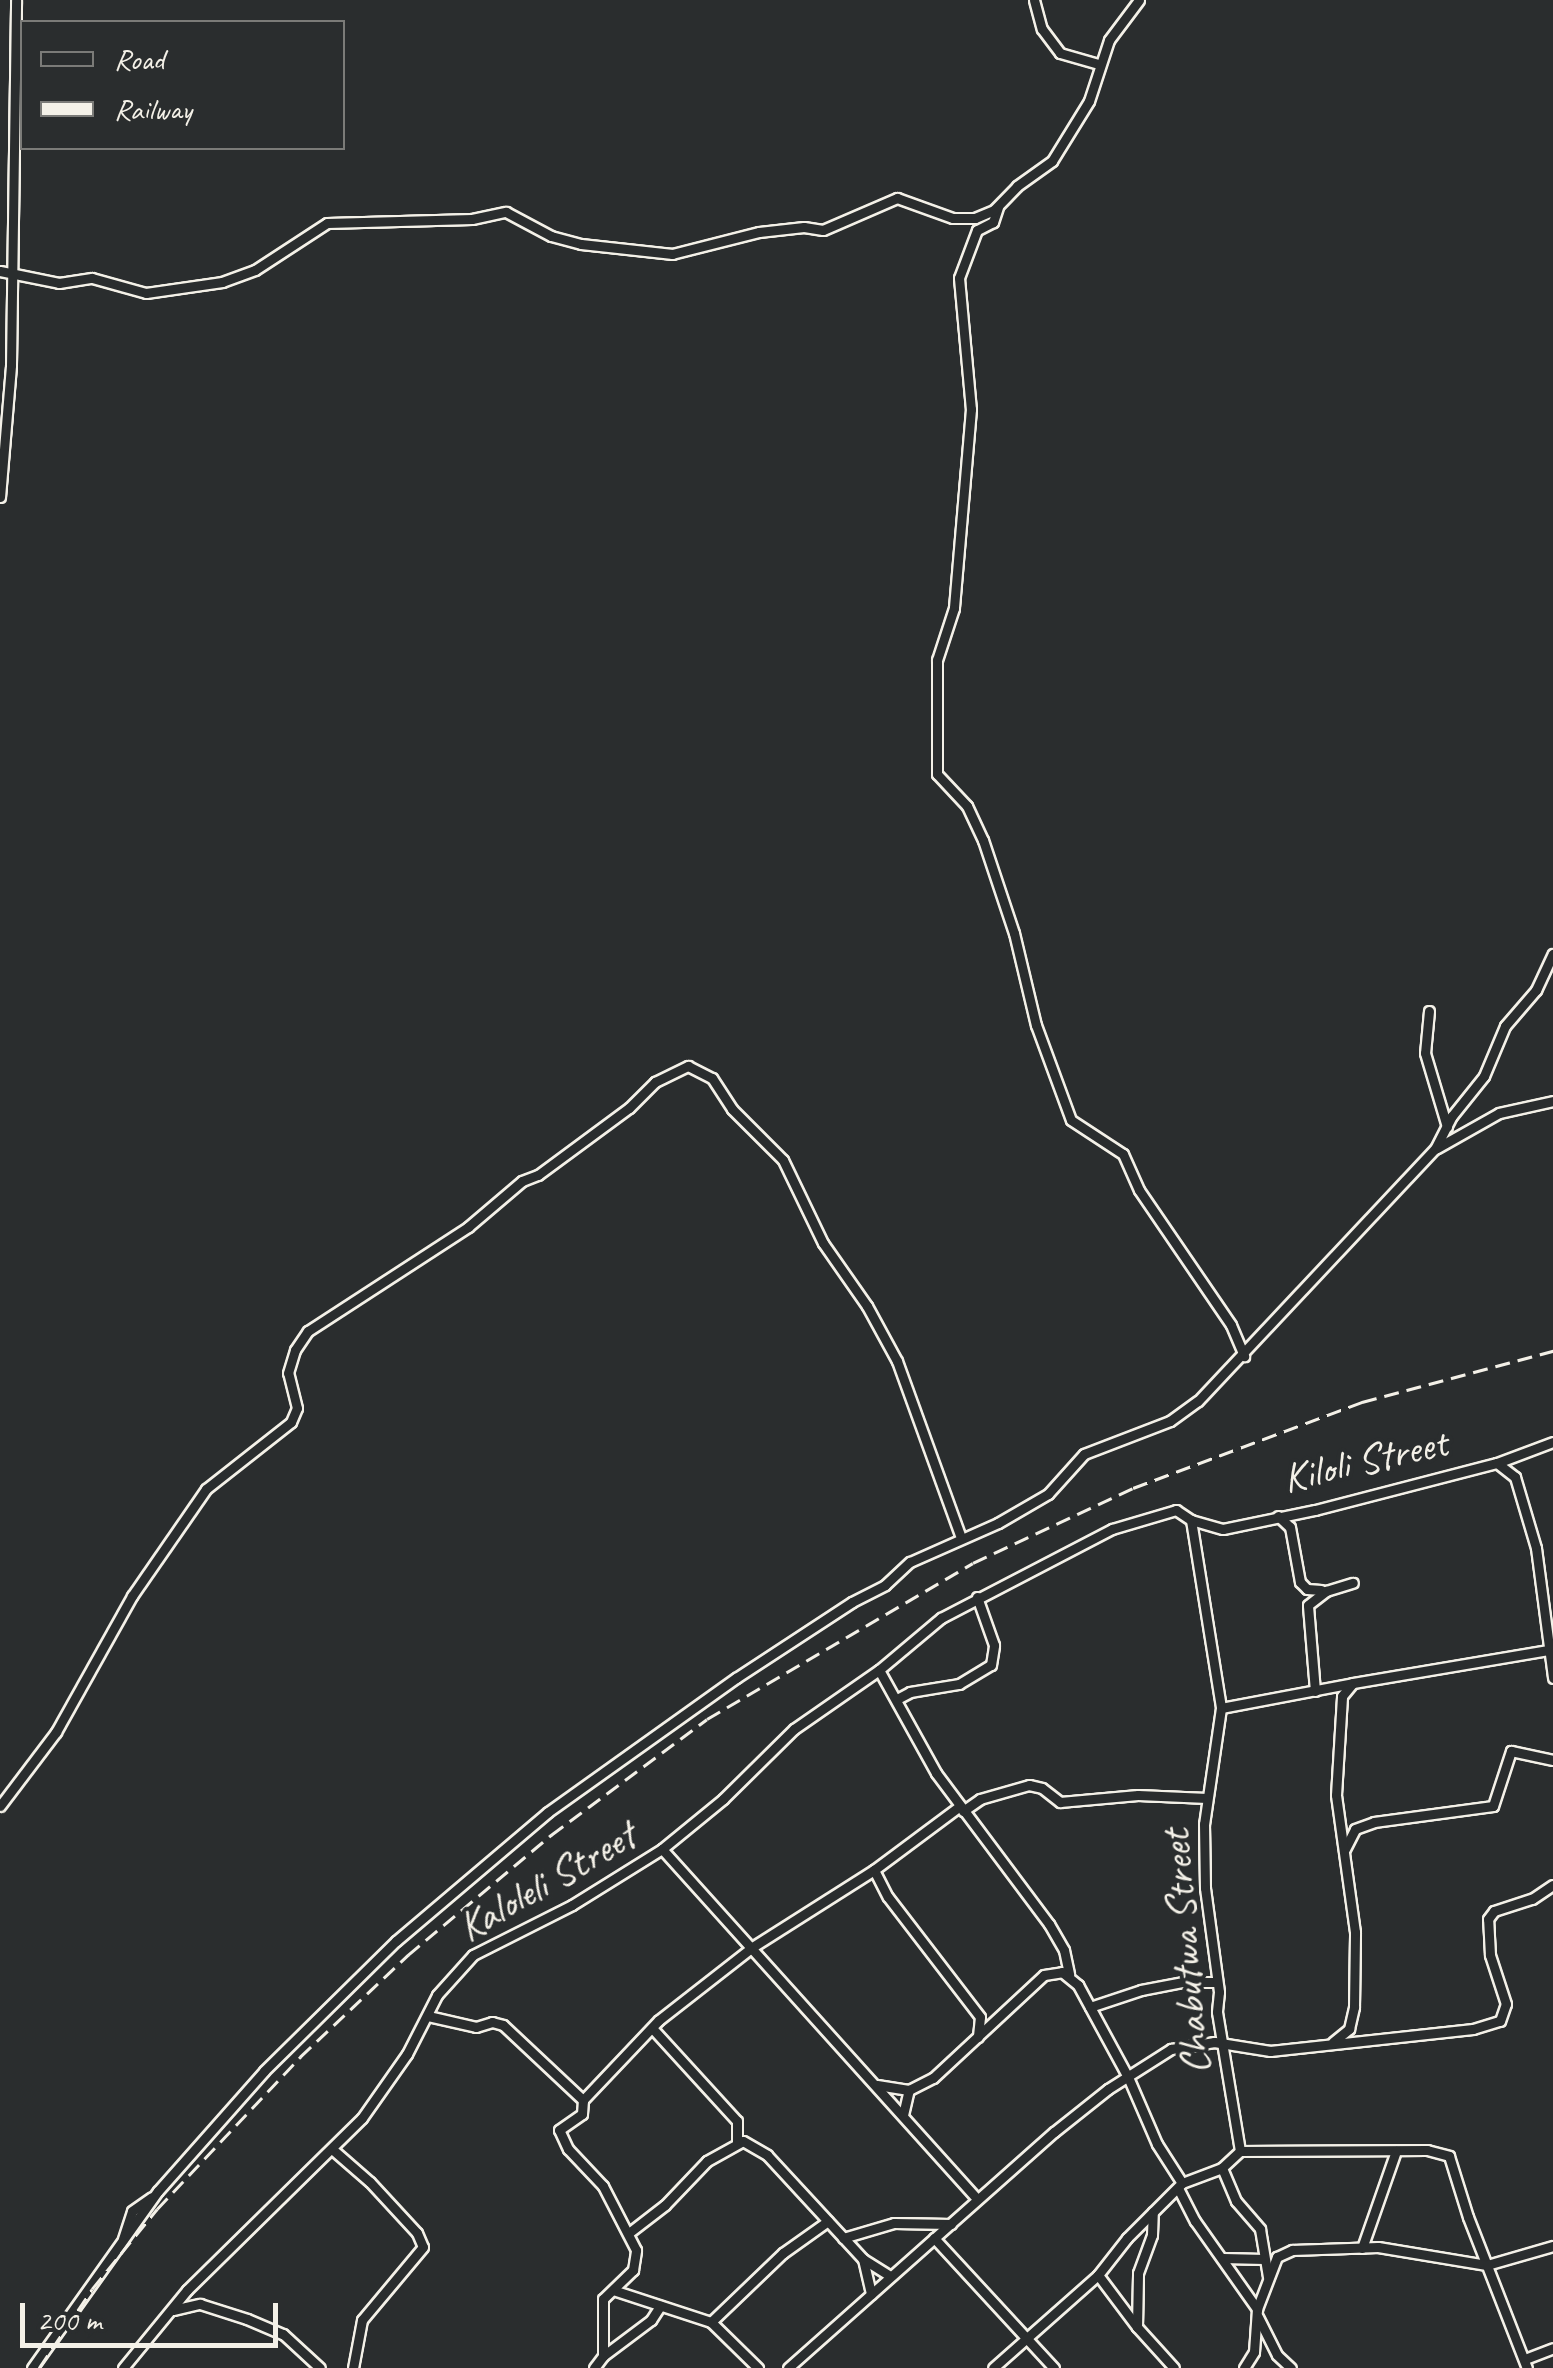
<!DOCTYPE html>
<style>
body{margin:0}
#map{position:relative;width:1553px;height:2368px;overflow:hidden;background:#2a2d2e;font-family:Caveat,sans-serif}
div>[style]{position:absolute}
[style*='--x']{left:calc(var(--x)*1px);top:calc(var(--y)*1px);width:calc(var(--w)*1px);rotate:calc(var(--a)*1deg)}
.roads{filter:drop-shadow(2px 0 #f4f1e8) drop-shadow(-2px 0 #f4f1e8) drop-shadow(0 2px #f4f1e8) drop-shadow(0 -2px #f4f1e8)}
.street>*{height:9px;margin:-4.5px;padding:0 4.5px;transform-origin:4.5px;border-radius:4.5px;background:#2a2d2e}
.rail>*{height:2.5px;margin-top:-1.25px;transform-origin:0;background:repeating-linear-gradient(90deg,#f4f1e8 0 15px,transparent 0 23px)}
span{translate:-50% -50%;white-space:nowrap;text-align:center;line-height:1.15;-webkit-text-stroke:8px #2a2d2e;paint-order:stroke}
.street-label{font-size:42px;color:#f4f1e8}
.legend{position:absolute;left:20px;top:20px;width:325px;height:130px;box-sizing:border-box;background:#2a2d2e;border:2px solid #7b7b78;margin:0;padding:12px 18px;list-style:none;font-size:30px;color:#f4f1e8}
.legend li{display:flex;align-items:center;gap:20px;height:50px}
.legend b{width:50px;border:2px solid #7b7b78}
.scale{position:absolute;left:20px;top:2303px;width:258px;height:45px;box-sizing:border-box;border:5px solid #f4f1e8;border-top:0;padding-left:12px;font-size:30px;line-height:35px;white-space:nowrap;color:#f4f1e8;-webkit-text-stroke:8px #2a2d2e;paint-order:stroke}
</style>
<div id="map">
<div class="roads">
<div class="street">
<i style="--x:1034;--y:0;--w:30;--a:75"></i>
<i style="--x:1042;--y:29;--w:30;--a:53"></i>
<i style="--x:1060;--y:53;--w:40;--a:16"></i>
<i style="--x:998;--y:207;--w:16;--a:108"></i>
<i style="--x:993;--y:222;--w:18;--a:153"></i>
<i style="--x:977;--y:230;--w:51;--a:110.6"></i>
<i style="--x:959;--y:278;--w:132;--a:84.8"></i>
<i style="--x:971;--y:409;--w:200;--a:94.9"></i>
<i style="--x:954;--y:608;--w:55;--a:108.1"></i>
<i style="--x:937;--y:660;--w:114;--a:90"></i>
<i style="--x:937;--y:774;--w:44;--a:46.8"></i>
<i style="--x:967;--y:806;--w:38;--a:65"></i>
<i style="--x:983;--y:840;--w:98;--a:71.6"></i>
<i style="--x:1014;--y:933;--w:95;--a:76.6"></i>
<i style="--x:1036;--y:1025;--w:101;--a:69.8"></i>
<i style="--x:1071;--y:1120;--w:62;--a:33.2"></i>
<i style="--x:1123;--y:1154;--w:39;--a:66"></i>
<i style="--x:1139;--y:1190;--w:163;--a:55.7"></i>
<i style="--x:1231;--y:1325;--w:34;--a:67"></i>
<i style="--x:0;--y:271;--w:60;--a:11.5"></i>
<i style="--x:59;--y:283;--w:33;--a:-9"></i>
<i style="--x:92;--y:278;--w:56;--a:15.5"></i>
<i style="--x:146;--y:293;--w:77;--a:-8.2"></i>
<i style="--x:222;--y:282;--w:35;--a:-20"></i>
<i style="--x:255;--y:270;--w:86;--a:-33.1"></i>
<i style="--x:327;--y:223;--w:145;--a:-1.6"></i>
<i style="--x:472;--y:219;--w:35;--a:-12"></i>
<i style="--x:506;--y:212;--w:51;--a:28.1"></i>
<i style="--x:551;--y:236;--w:31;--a:15"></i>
<i style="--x:581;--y:244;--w:92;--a:6.3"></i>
<i style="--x:672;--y:254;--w:90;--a:-14.2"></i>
<i style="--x:759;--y:232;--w:45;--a:-6.3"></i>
<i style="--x:804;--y:227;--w:19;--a:9"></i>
<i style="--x:823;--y:230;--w:81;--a:-23.4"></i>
<i style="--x:897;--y:198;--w:59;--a:19.7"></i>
<i style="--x:953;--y:218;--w:22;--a:0"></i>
<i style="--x:975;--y:218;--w:21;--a:-23"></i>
<i style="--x:994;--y:210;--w:33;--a:-46"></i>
<i style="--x:1017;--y:186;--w:43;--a:-35.5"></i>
<i style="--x:1052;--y:161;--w:70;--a:-58.3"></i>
<i style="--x:1089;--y:101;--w:64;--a:-71.8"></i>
<i style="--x:1109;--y:40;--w:50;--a:-53.1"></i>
<i style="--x:0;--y:497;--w:132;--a:-85.2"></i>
<i style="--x:11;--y:365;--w:365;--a:-89.2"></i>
<i style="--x:1429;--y:1011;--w:42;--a:95.4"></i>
<i style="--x:1425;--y:1053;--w:77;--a:73.4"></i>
<i style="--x:1437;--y:1148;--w:71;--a:-29.4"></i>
<i style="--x:1499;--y:1113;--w:55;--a:-12.5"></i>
<i style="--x:1497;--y:1463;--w:23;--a:38"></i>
<i style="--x:1515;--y:1477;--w:74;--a:73.5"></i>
<i style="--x:1536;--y:1548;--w:131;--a:82.5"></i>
<i style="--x:1278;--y:1516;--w:16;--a:43"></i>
<i style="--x:1290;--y:1527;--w:56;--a:79.7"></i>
<i style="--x:1300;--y:1582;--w:10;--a:45"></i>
<i style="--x:1307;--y:1589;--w:14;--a:4"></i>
<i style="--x:1191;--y:1520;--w:33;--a:16"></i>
<i style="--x:1223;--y:1529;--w:94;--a:-11.7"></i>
<i style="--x:1315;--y:1510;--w:188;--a:-14.5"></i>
<i style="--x:1497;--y:1463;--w:60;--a:-20.6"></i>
<i style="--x:879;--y:1670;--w:118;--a:61"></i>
<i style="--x:936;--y:1773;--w:189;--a:53.2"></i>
<i style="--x:1049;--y:1924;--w:30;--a:60"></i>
<i style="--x:1064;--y:1950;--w:25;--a:78"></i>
<i style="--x:1315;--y:1691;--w:86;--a:-94.7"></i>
<i style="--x:1308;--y:1605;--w:23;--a:-38"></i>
<i style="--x:1326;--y:1591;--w:28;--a:-17"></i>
<i style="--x:897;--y:1699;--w:15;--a:-28"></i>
<i style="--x:910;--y:1692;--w:50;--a:-9.3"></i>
<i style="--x:959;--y:1684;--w:37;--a:-31"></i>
<i style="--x:991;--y:1665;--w:20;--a:-81"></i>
<i style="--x:994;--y:1645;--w:51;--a:-109.5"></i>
<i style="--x:1221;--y:1708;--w:134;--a:-10.7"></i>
<i style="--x:0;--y:1806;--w:93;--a:-52.9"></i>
<i style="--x:56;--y:1732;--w:156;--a:-60.8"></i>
<i style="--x:132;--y:1596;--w:130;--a:-55.3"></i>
<i style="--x:206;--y:1489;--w:108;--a:-38.2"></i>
<i style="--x:291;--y:1422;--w:15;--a:-67"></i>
<i style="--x:297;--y:1408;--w:36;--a:-104"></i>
<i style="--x:288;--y:1373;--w:24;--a:-73"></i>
<i style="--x:295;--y:1350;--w:23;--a:-56"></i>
<i style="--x:308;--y:1331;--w:191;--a:-33"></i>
<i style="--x:468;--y:1227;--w:71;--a:-40.4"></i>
<i style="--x:522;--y:1181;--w:17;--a:-21"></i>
<i style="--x:538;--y:1175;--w:113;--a:-36.4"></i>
<i style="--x:629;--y:1108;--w:37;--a:-45"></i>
<i style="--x:655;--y:1082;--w:37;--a:-26"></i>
<i style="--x:688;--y:1066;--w:27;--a:27"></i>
<i style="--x:712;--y:1078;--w:37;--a:57"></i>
<i style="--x:732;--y:1109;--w:72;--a:45"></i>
<i style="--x:783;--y:1160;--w:92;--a:64.3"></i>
<i style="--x:823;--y:1243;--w:77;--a:55.1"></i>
<i style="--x:867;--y:1306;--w:63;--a:61.4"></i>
<i style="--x:897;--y:1361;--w:188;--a:70.1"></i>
<i style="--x:963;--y:1811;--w:21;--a:-35"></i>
<i style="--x:980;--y:1799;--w:51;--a:-15.9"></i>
<i style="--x:1029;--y:1785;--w:13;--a:13"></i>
<i style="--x:1042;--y:1788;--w:23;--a:38"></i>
<i style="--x:1060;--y:1802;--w:78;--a:-5.1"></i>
<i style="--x:1138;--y:1795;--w:69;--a:2.5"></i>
<i style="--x:662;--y:1849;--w:469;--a:48"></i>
<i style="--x:1345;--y:1849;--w:22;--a:-63"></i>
<i style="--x:1355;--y:1829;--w:20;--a:-20"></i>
<i style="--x:1374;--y:1822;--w:120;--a:-7.7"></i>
<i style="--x:1493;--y:1806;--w:58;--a:-71.9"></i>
<i style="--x:1511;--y:1751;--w:43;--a:12.1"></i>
<i style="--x:874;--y:1870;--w:30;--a:63"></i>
<i style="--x:888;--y:1897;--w:151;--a:52.5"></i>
<i style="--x:980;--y:2017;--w:20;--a:96"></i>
<i style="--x:1090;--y:2007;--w:54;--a:-18.4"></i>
<i style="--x:1141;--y:1990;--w:43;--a:-10.8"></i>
<i style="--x:1183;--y:1982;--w:33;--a:0"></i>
<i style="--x:428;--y:2016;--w:49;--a:12.9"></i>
<i style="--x:476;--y:2027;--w:17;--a:-17"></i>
<i style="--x:492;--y:2022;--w:11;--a:15"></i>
<i style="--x:503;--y:2025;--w:110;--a:43.2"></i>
<i style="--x:652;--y:2028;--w:126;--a:47.6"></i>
<i style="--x:737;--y:2121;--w:21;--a:90"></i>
<i style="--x:1333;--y:2042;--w:21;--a:-39"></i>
<i style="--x:1349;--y:2029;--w:23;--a:-77"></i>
<i style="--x:1354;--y:2007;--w:75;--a:-89.2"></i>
<i style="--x:1355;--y:1932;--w:138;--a:-97.9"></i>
<i style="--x:1336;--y:1795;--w:99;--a:-86.5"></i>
<i style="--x:1342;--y:1696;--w:17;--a:-50"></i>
<i style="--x:1353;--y:1683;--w:198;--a:-9.6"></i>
<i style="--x:877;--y:2085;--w:32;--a:9"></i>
<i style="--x:903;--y:2115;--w:26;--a:-77"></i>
<i style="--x:909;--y:2090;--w:27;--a:-27"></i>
<i style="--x:933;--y:2078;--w:151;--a:-42.9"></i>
<i style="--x:1044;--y:1975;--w:18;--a:-9"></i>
<i style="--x:1062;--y:1972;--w:21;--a:39"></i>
<i style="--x:1078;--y:1985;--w:105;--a:61.5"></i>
<i style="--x:1128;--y:2077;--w:73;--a:66.6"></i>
<i style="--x:1157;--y:2144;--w:46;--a:57.3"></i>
<i style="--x:332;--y:2149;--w:50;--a:41"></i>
<i style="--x:370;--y:2182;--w:69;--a:47.3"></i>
<i style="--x:417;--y:2233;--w:15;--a:67"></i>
<i style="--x:423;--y:2247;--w:95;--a:129.9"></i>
<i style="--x:362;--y:2320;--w:49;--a:100.6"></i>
<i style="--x:1240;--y:2151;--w:187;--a:-0.3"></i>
<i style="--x:1427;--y:2150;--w:23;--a:15"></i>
<i style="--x:1449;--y:2156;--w:64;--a:72.7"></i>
<i style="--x:1468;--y:2217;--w:162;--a:68.7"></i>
<i style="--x:1222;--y:2168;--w:36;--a:67"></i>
<i style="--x:1236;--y:2201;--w:37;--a:49"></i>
<i style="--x:1260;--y:2229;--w:49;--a:80.5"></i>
<i style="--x:1178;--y:2188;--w:37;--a:63"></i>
<i style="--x:1195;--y:2221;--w:108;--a:54.8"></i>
<i style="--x:1257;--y:2309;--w:43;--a:94"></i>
<i style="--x:1254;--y:2352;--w:19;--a:122"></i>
<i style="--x:630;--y:2232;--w:44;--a:-37.6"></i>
<i style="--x:665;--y:2205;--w:61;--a:-46.3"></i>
<i style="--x:707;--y:2161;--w:41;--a:-29.1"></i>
<i style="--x:743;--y:2141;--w:28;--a:30"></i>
<i style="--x:767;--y:2155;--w:142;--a:47.3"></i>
<i style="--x:863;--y:2259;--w:36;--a:77"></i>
<i style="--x:843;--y:2238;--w:53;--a:-16.4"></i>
<i style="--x:894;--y:2223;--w:57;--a:1"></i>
<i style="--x:934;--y:2238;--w:177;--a:47.3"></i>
<i style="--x:123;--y:2239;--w:29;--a:-72"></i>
<i style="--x:132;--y:2211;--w:24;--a:-35"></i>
<i style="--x:1362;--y:2248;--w:103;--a:-70.7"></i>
<i style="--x:1223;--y:2258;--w:41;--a:1.4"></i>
<i style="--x:863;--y:2259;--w:32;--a:32"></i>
<i style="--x:1098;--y:2275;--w:65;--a:53.1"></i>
<i style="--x:1137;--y:2327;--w:55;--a:47.9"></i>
<i style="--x:613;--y:2290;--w:103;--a:18.1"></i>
<i style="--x:711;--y:2322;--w:66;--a:44.4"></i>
<i style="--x:1257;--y:2309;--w:56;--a:-69"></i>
<i style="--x:1277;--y:2257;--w:17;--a:-25"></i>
<i style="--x:1292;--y:2250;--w:86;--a:-2"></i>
<i style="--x:1378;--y:2247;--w:110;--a:9.4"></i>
<i style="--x:1487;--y:2265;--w:69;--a:-16.1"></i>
<i style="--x:173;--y:2310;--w:28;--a:-13"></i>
<i style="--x:200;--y:2304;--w:49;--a:17.7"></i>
<i style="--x:247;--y:2319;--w:39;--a:23"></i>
<i style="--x:283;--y:2334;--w:50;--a:42.6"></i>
<i style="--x:1258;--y:2317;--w:42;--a:63.4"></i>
<i style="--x:1277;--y:2355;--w:19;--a:43"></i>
<i style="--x:711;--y:2322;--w:100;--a:-43.8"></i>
<i style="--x:783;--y:2253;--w:55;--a:-35.4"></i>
<i style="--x:1137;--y:2327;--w:54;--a:-88.9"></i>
<i style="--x:1138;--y:2273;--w:40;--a:-69.8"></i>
<i style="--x:1152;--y:2235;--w:23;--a:-88"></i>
<i style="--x:603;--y:2356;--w:60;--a:-36.9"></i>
<i style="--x:651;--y:2320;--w:17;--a:-57"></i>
<i style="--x:1525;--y:2359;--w:30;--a:-21"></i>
<i style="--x:32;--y:2368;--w:217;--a:-54.6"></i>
<i style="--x:158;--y:2191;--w:160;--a:-48.5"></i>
<i style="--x:264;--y:2071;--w:185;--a:-44.6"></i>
<i style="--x:396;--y:1941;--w:199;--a:-40.3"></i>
<i style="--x:548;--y:1812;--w:231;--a:-35.5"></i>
<i style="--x:736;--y:1678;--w:139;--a:-33.2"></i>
<i style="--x:852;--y:1602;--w:37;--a:-27"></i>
<i style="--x:885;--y:1585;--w:34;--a:-43"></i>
<i style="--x:910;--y:1562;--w:96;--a:-23.9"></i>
<i style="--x:998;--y:1523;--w:58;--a:-30.1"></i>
<i style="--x:1048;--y:1494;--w:54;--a:-48"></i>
<i style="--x:1084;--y:1454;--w:92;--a:-21"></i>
<i style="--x:1170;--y:1421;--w:34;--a:-36"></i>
<i style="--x:1198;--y:1401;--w:346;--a:-46.8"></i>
<i style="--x:1435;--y:1149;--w:37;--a:-63"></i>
<i style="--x:1452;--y:1116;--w:51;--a:-51.3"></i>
<i style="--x:1484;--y:1076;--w:54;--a:-67.2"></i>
<i style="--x:1505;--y:1026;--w:48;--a:-49.3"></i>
<i style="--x:1536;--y:990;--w:40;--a:-65"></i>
<i style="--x:123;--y:2368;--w:101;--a:-50.6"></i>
<i style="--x:187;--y:2290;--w:245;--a:-44.5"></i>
<i style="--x:362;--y:2118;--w:78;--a:-54.9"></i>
<i style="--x:407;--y:2054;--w:66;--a:-63"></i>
<i style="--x:437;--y:1995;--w:54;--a:-48"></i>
<i style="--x:473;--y:1955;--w:111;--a:-26.8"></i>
<i style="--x:572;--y:1905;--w:106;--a:-31.9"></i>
<i style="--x:662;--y:1849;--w:79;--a:-39.3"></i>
<i style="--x:723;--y:1799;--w:100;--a:-44.6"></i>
<i style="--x:794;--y:1729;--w:103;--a:-34.8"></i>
<i style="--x:879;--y:1670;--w:81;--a:-40"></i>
<i style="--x:941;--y:1618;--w:193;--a:-27.5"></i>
<i style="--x:1112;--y:1529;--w:67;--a:-16.5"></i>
<i style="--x:1176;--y:1510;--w:18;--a:34"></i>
<i style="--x:1191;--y:1520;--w:190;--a:80.9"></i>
<i style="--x:1221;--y:1708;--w:117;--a:98.3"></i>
<i style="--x:1204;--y:1824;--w:64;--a:89.1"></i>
<i style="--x:1205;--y:1888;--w:105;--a:82.3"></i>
<i style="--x:1219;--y:1992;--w:20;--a:96"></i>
<i style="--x:1217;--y:2012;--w:141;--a:80.6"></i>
<i style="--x:1240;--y:2151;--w:25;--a:137"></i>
<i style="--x:1222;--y:2168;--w:43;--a:159.4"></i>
<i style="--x:1182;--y:2183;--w:78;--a:135"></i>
<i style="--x:1127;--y:2238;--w:47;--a:128.1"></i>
<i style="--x:1098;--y:2275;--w:140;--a:138.5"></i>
<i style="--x:594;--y:2368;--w:15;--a:-53"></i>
<i style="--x:603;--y:2356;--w:57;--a:-90"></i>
<i style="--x:603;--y:2299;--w:42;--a:-44"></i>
<i style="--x:633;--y:2270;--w:20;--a:-81"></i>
<i style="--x:636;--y:2250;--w:72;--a:-117.3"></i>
<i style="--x:603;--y:2186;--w:51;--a:-133.4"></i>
<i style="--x:568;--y:2149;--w:21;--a:-115"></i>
<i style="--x:559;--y:2130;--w:28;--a:-35"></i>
<i style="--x:582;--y:2114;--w:14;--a:-86"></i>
<i style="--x:583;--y:2100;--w:110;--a:-46.5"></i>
<i style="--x:659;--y:2020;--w:117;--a:-38"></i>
<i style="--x:751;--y:1948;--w:146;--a:-32.4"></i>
<i style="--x:874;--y:1870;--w:107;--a:-36.7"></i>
<i style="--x:788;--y:2368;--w:356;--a:-41.6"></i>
<i style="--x:1054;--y:2132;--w:69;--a:-38.5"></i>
<i style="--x:1108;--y:2089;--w:75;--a:-32.4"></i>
<i style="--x:1171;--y:2049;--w:44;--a:-9.2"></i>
<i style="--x:1214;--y:2042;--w:57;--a:9.1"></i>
<i style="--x:1270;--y:2051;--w:204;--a:-6.2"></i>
<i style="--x:1473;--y:2029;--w:28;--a:-17"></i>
<i style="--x:1500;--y:2021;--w:18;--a:-71"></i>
<i style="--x:1506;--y:2004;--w:52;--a:-108.1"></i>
<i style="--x:1490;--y:1955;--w:36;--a:-93"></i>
<i style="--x:1488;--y:1919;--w:10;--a:-53"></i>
<i style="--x:1494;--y:1911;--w:40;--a:-18"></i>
<i style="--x:1532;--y:1899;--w:25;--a:-34"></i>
</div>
</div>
<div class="rail">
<i style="--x:39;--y:2368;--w:95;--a:-56.1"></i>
<i style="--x:92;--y:2289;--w:103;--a:-50.9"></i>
<i style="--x:157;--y:2209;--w:209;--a:-46.7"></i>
<i style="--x:300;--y:2057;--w:149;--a:-43.4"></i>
<i style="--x:408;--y:1955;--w:187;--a:-40"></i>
<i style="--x:551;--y:1835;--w:194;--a:-36.6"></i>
<i style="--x:707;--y:1719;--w:308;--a:-30.4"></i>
<i style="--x:973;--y:1563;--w:177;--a:-25.1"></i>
<i style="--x:1133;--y:1488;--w:245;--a:-20.6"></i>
<i style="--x:1362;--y:1402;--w:198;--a:-15"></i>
</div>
<div class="street-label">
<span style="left:1365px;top:1461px;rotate:-13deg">Kiloli Street</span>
<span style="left:547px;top:1882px;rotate:-30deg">Kaloleli Street</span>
<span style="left:1186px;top:1952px;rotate:-95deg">Chabutwa Street</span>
</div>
<ul class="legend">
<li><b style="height:12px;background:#2a2d2e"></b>Road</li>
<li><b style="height:12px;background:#f4f1e8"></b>Railway</li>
</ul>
<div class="scale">200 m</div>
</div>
